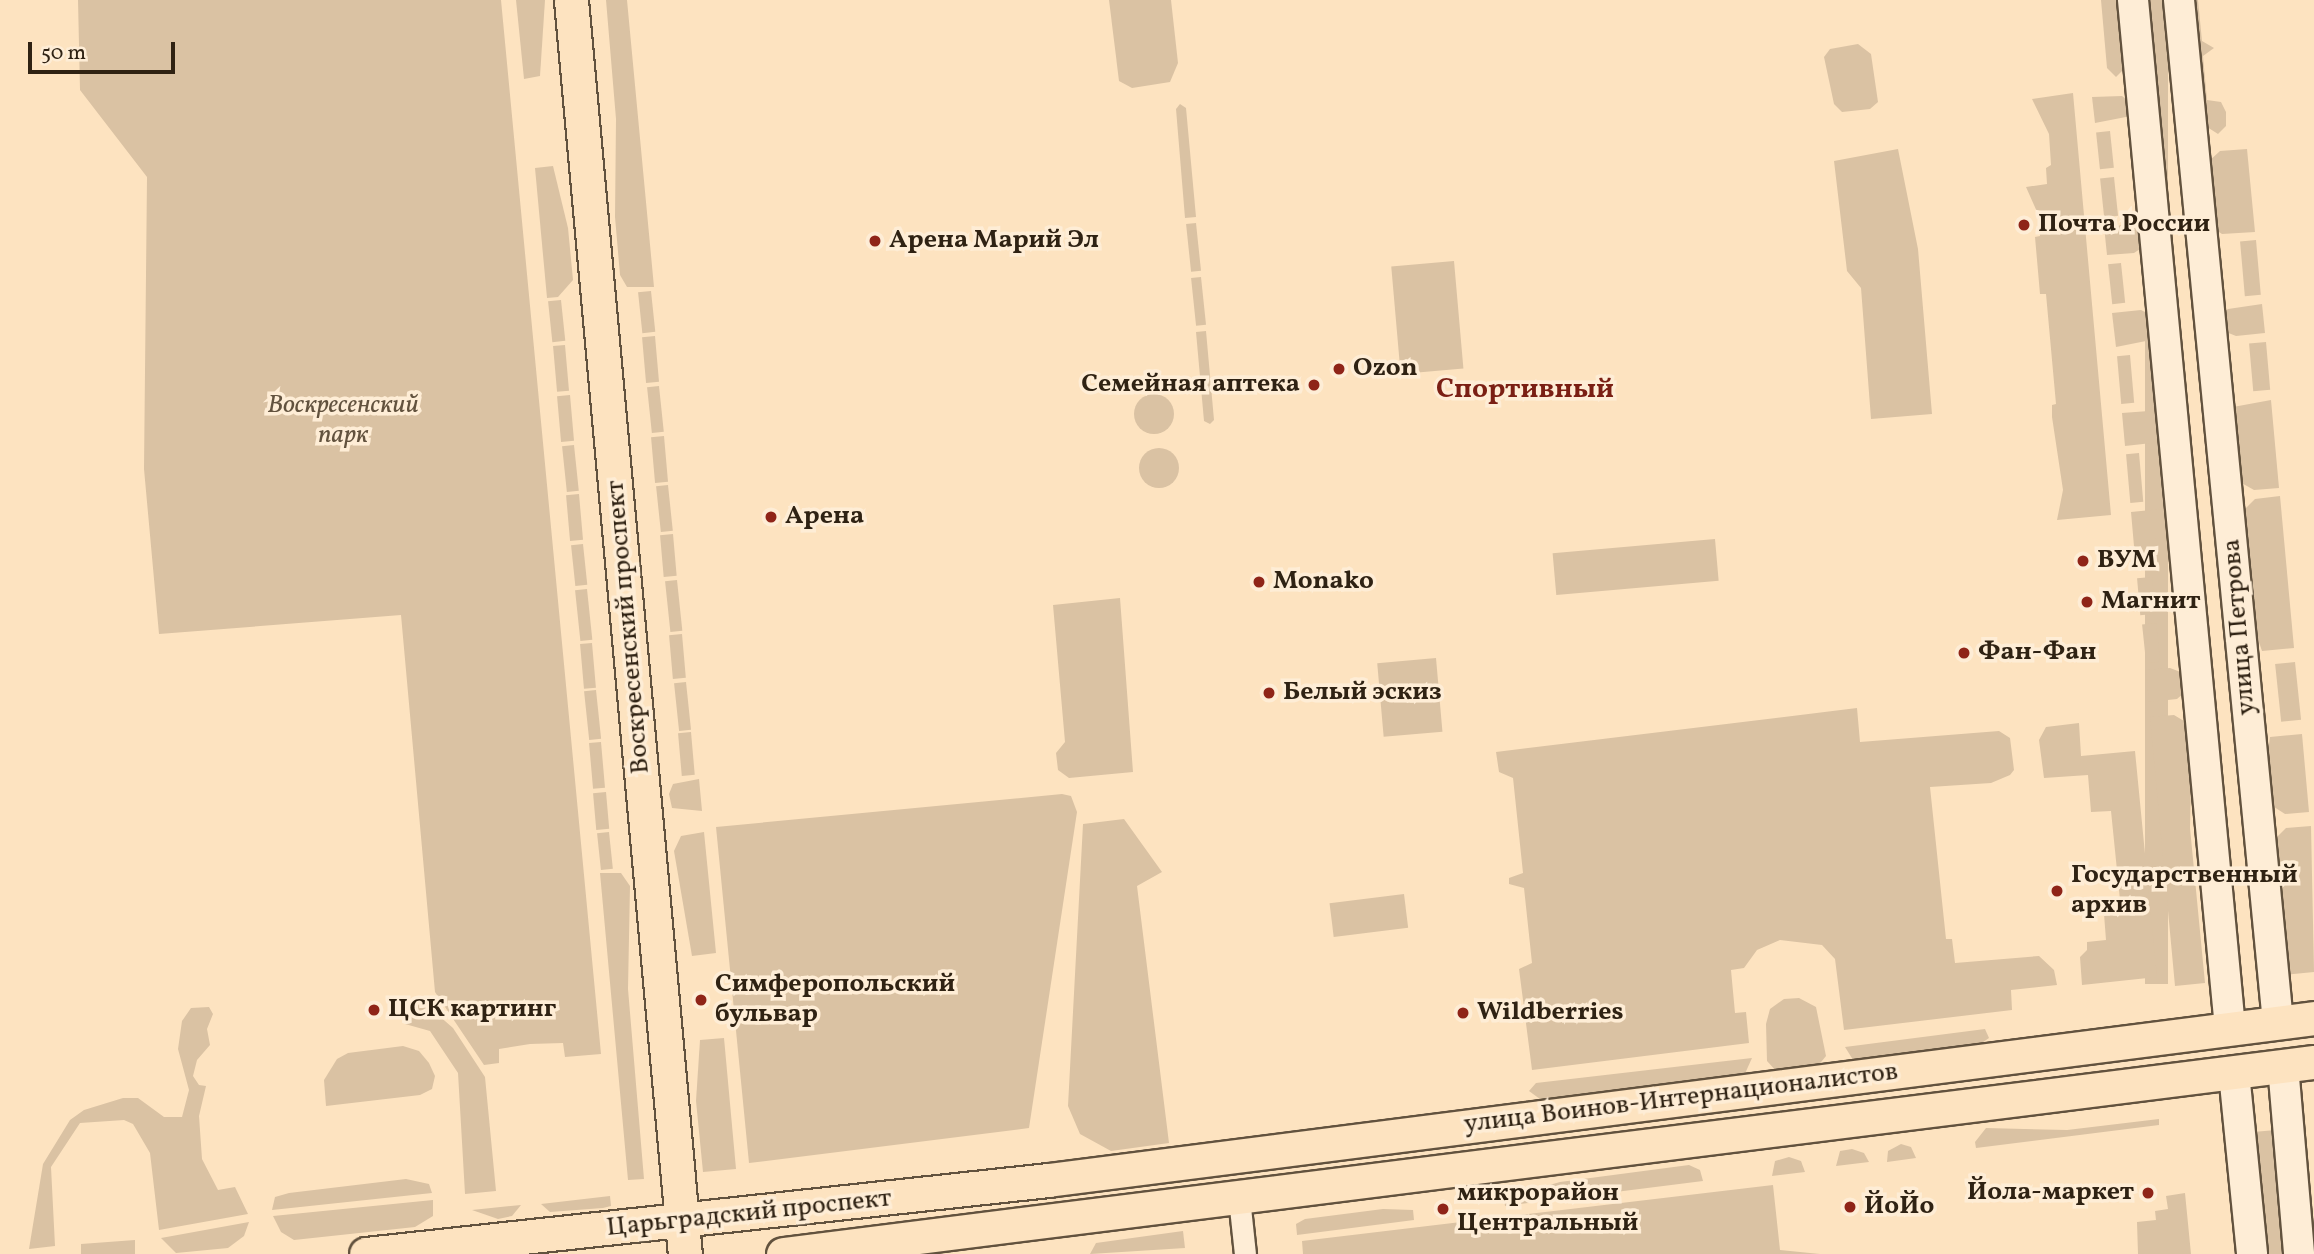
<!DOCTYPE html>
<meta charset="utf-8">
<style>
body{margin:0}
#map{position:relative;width:2314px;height:1254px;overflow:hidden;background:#fde3c0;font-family:Vollkorn,serif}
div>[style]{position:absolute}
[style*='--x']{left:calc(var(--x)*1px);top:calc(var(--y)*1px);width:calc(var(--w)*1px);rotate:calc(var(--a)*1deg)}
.green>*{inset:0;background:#dac2a3;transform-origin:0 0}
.round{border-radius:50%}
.roads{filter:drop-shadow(2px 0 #62523e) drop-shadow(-2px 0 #62523e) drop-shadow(0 2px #62523e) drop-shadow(0 -2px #62523e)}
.street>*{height:21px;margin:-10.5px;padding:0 10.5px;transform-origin:10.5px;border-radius:10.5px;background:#feedd6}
.secondary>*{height:30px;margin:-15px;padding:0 15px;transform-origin:15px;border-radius:15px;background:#feedd6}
.primary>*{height:33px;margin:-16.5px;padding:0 16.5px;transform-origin:16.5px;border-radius:16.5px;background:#fde3c0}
.dots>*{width:19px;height:19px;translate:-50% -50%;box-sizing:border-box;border:4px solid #feedd6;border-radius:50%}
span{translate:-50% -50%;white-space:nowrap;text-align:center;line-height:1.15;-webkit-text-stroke:7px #feedd6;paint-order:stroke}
.poi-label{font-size:26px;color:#2f2213;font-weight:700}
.left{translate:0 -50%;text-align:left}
.right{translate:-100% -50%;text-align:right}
.park-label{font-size:26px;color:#62523e;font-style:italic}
.street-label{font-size:26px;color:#2f2213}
.neighbourhood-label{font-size:28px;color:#7a1f14;font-weight:700}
.scale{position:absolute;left:28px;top:42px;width:147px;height:32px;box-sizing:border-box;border:4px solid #2f2213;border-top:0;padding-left:9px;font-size:21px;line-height:24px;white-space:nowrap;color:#2f2213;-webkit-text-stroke:5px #feedd6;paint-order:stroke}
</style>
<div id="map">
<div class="green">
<i style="clip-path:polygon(78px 0,501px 0,601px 1054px,565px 1057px,563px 1043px,530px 1044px,499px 1049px,499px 1063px,484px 1065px,435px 992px,401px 615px,159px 634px,144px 469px,147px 177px,80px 90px)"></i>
<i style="clip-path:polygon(516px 0,545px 0,540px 76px,524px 79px)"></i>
<i style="clip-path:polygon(606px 0,627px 0,654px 287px,627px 287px,620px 275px,615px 217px,616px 119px)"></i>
<i style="clip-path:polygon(1109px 0,1171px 0,1178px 63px,1170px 82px,1132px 88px,1119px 81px)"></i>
<i style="clip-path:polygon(2101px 0,2121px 0,2127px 66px,2116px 77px,2107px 68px)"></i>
<i style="left:2145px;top:0;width:23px;height:984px"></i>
<i style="clip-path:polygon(2191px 0,2198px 0,2202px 41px,2214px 48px,2203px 56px,2207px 100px,2221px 102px,2226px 112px,2226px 126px,2218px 134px,2204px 125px)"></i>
<i style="clip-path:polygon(1858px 44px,1871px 54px,1878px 102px,1870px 109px,1842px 112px,1834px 104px,1824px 57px,1830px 49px)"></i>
<i style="clip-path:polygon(2073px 93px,2111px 515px,2057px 520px,2063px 490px,2052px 417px,2052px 405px,2056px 404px,2046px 294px,2040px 294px,2035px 237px,2040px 236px,2038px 214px,2026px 187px,2047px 184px,2046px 168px,2051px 165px,2049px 134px,2032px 99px)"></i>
<i style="clip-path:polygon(2122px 96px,2131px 103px,2131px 116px,2095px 123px,2092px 97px)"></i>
<i style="clip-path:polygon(1180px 104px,1186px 108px,1196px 217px,1185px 218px,1176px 109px)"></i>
<i style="left:2110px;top:131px;width:37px;height:14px;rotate:84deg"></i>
<i style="clip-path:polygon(1898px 149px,1918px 249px,1932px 414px,1871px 419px,1861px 288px,1847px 271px,1834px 161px)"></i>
<i style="clip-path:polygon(2247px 149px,2255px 232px,2222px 234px,2213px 228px,2208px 162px,2220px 151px)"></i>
<i style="clip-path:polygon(553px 166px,568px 228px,573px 280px,558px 297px,547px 298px,535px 168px)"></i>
<i style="left:2114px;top:177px;width:39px;height:14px;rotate:84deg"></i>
<i style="left:1196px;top:223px;width:48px;height:10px;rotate:84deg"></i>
<i style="clip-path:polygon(2136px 225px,2140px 227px,2143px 247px,2134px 253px,2107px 255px,2104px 226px)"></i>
<i style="left:2256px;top:240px;width:55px;height:16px;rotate:85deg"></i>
<i style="left:1454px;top:261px;width:108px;height:63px;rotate:85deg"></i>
<i style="left:2121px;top:263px;width:40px;height:13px;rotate:84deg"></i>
<i style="left:1201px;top:277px;width:48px;height:10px;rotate:84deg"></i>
<i style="left:651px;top:291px;width:41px;height:13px;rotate:84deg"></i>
<i style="left:561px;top:300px;width:41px;height:13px;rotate:84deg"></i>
<i style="clip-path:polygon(2262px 304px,2265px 333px,2236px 336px,2226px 332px,2224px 312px,2228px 309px)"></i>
<i style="clip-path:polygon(2141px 310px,2149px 314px,2151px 340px,2116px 347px,2112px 313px)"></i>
<i style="clip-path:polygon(1206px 331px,1214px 420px,1210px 424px,1204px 421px,1196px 332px)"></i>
<i style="left:655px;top:336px;width:46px;height:13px;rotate:85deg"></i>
<i style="left:2266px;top:342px;width:48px;height:17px;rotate:85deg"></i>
<i style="left:565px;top:345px;width:46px;height:12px;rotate:85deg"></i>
<i style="left:2130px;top:355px;width:48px;height:13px;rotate:85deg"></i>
<i style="left:659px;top:386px;width:46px;height:12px;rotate:84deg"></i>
<i class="round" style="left:1134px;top:394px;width:40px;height:40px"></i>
<i style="left:570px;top:395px;width:46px;height:13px;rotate:85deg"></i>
<i style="clip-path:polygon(2271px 400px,2279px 488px,2254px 490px,2238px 481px,2233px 407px)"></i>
<i style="clip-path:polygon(2149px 411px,2159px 416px,2160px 437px,2152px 443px,2125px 446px,2122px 413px)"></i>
<i style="left:664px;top:436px;width:46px;height:13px;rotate:85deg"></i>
<i style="left:574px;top:445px;width:46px;height:12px;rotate:84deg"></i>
<i class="round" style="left:1139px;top:448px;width:40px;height:40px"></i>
<i style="left:2139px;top:453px;width:49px;height:13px;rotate:85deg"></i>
<i style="left:668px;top:485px;width:46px;height:12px;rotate:84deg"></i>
<i style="left:579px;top:494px;width:46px;height:13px;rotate:85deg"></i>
<i style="clip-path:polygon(2280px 496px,2294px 648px,2262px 651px,2247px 607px,2241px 513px,2255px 499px)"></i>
<i style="clip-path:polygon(2161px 509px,2170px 516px,2171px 528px,2163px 537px,2149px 539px,2151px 568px,2136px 569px,2131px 512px)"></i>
<i style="left:673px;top:534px;width:42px;height:13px;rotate:85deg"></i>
<i style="left:1715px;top:539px;width:42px;height:163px;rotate:85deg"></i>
<i style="left:583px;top:544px;width:41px;height:12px;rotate:84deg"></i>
<i style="left:2152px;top:577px;width:37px;height:15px;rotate:85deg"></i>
<i style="left:677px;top:580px;width:51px;height:12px;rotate:84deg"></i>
<i style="left:587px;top:589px;width:51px;height:12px;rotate:84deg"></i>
<i style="clip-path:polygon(1120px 598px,1133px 772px,1069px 778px,1058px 770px,1056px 753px,1065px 742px,1053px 605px)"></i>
<i style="left:2156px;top:623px;width:39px;height:14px;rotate:84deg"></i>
<i style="left:682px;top:634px;width:44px;height:13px;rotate:85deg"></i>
<i style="left:592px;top:643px;width:45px;height:12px;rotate:85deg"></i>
<i style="left:1436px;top:658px;width:74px;height:59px;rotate:85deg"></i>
<i style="left:2295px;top:662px;width:58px;height:20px;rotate:84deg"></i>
<i style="clip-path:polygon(2170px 668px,2183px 673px,2185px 692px,2177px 699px,2149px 702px,2146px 670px)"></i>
<i style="left:686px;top:682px;width:48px;height:12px;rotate:84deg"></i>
<i style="left:596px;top:690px;width:49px;height:12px;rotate:84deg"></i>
<i style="clip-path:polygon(1857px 708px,1860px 742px,1999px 731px,2010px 738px,2014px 770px,2010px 775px,1991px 783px,1930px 787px,1946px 939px,1952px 939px,1955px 963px,2039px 956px,2054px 970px,2057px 985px,2011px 990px,2012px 1010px,1844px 1030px,1835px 959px,1822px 945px,1780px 940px,1757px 950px,1744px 968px,1731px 970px,1735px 1013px,1746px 1012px,1749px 1043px,1532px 1070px,1519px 969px,1532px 963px,1524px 888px,1509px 884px,1509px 878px,1523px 873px,1513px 778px,1499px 772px,1496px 752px)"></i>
<i style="clip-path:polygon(2174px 715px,2189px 724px,2192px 740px,2190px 828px,2205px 983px,2175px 986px,2150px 717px)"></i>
<i style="clip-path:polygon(2079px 723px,2081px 756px,2135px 751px,2157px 977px,2082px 985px,2080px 957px,2087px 950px,2087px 942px,2106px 940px,2103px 901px,2120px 900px,2111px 811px,2091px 812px,2088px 775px,2044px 778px,2039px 740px,2046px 727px)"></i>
<i style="left:691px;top:732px;width:43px;height:13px;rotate:85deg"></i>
<i style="clip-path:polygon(2302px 734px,2309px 812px,2285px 814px,2268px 803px,2264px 781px,2270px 737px)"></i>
<i style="left:601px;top:742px;width:46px;height:12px;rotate:85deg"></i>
<i style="clip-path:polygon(699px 779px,702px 811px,672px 808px,669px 794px,673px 784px)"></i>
<i style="left:606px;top:792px;width:37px;height:13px;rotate:85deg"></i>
<i style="clip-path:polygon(1062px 794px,1071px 796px,1077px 812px,1029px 1128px,749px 1163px,716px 827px)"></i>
<i style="clip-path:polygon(1124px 819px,1162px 872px,1137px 886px,1169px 1143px,1111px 1151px,1080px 1134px,1068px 1106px,1083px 824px)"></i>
<i style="clip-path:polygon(2311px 826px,2314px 972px,2282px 975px,2272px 842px,2286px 828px)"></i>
<i style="left:609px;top:832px;width:37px;height:12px;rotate:84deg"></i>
<i style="clip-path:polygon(704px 832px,716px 953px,692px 956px,674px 851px,681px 836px)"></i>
<i style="clip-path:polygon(600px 873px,621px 873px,630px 886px,628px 989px,644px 1179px,628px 1180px)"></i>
<i style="left:1404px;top:894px;width:34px;height:75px;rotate:83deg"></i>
<i style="clip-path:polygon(1799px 998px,1816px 1007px,1826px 1056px,1817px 1067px,1777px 1072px,1767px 1061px,1766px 1024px,1770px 1009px,1784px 999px)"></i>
<i style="clip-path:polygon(405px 1001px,429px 1007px,453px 1028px,485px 1077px,496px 1191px,465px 1194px,458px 1073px,430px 1031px,405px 1024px)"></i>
<i style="clip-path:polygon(209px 1007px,213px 1014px,207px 1029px,210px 1045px,197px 1060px,193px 1076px,199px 1085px,206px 1086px,199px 1116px,202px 1159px,218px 1190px,235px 1187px,248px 1214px,159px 1230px,150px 1153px,133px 1124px,124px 1120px,80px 1123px,51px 1167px,55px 1246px,29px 1249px,43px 1164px,70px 1120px,84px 1110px,123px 1098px,138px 1098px,164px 1117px,182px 1117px,189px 1090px,178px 1049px,182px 1021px,191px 1008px)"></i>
<i style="clip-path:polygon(1985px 1029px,1989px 1038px,1976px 1047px,1855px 1063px,1845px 1047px)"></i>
<i style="clip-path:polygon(724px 1038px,736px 1169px,703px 1172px,696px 1101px,700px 1040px)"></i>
<i style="clip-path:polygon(403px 1046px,419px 1051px,429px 1063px,435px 1076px,432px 1089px,420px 1095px,326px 1106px,324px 1080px,337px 1059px,348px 1053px)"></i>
<i style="clip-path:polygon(1752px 1058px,1743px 1078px,1544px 1102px,1529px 1091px,1536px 1083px)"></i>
<i style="clip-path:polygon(2159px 1119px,2159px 1125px,1976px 1148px,1975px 1142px,1986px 1128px,2067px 1130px)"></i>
<i style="left:2276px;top:1130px;width:124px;height:23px;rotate:85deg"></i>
<i style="clip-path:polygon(1901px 1144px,1911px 1147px,1916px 1158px,1887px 1162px,1888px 1151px)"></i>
<i style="clip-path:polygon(1852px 1149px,1864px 1153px,1869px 1162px,1836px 1166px,1840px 1151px)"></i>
<i style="clip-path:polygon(1789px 1157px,1801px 1161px,1805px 1172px,1772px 1176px,1775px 1161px)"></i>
<i style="clip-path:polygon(1689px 1165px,1700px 1170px,1703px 1181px,1505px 1206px,1504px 1198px,1560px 1182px)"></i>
<i style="clip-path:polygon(406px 1179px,429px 1184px,432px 1193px,272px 1210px,275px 1197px,289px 1193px)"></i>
<i style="clip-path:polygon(1773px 1185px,1780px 1250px,1820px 1254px,1303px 1254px,1302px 1241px)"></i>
<i style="clip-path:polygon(2185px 1193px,2191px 1254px,2138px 1254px,2137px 1222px,2156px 1220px,2155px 1211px,2168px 1209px,2166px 1196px)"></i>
<i style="clip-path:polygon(610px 1196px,611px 1206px,603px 1208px,550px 1212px,541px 1204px)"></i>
<i style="clip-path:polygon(433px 1200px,433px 1216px,415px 1227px,294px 1240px,281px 1232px,273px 1216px)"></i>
<i style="clip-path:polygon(521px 1205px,512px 1216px,498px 1219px,472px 1210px)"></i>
<i style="clip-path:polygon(1383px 1209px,1413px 1210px,1414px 1220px,1297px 1235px,1296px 1224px,1305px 1219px)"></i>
<i style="clip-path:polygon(249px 1222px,244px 1236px,228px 1248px,176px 1253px,161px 1238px)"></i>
<i style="clip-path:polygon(1183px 1231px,1185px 1248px,1090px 1254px,1096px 1243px)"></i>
<i style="clip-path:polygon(135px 1240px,135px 1254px,81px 1254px,81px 1244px)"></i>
</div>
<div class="roads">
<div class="street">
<i style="--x:1239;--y:1198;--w:56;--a:83.9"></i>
</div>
<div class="secondary">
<i style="--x:2133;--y:0;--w:1034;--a:84.61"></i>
<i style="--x:2179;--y:0;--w:1028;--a:84.47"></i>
<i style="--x:2283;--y:1066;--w:189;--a:85.1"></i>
<i style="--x:2234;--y:1073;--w:182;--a:84.3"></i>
</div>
<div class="primary">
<i style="--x:571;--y:0;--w:1259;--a:84.81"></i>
<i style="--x:366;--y:1254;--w:686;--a:-6.19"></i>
<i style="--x:1048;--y:1180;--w:1276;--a:-7.29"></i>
<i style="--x:783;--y:1254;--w:1543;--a:-7.15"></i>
</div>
</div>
<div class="dots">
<i style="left:2024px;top:225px;background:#8f2418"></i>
<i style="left:875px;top:241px;background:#8f2418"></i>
<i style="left:1339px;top:369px;background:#8f2418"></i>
<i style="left:1314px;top:385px;background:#8f2418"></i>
<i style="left:771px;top:517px;background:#8f2418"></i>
<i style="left:2083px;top:561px;background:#8f2418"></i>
<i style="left:1259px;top:582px;background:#8f2418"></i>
<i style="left:2087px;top:602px;background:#8f2418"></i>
<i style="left:1964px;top:653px;background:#8f2418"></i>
<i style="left:1269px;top:693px;background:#8f2418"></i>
<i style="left:2057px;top:891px;background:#8f2418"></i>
<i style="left:701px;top:1000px;background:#8f2418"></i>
<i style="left:374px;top:1010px;background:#8f2418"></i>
<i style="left:1463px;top:1013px;background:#8f2418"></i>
<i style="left:2148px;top:1193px;background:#8f2418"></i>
<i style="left:1850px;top:1207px;background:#8f2418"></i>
<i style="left:1443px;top:1209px;background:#8f2418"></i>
</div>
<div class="poi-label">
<span class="left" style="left:2038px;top:225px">Почта России</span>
<span class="left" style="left:889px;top:241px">Арена Марий Эл</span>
<span class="left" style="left:1353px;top:369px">Ozon</span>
<span class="right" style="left:1300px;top:385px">Семейная аптека</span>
<span class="left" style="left:785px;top:517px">Арена</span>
<span class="left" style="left:2097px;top:561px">ВУМ</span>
<span class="left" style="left:1273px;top:582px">Monako</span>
<span class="left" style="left:2101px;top:602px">Магнит</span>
<span class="left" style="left:1978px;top:653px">Фан-Фан</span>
<span class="left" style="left:1283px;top:693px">Белый эскиз</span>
<span class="left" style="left:2071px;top:891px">Государственный<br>архив</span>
<span class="left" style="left:715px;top:1000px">Симферопольский<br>бульвар</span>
<span class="left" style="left:388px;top:1010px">ЦСК картинг</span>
<span class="left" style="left:1477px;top:1013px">Wildberries</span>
<span class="right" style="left:2134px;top:1193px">Йола-маркет</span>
<span class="left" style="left:1457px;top:1209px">микрорайон<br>Центральный</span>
<span class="left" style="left:1864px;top:1207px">ЙоЙо</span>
</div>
<div class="park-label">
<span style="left:343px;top:421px">Воскресенский<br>парк</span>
</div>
<div class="street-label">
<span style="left:629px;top:627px;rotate:-95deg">Воскресенский проспект</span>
<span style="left:2240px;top:627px;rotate:-95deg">улица Петрова</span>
<span style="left:1681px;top:1099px;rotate:-7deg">улица Воинов-Интернационалистов</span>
<span style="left:749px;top:1214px;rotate:-6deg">Царьградский проспект</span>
</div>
<div class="neighbourhood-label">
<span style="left:1525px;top:390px">Спортивный</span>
</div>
<div class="scale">50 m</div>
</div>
